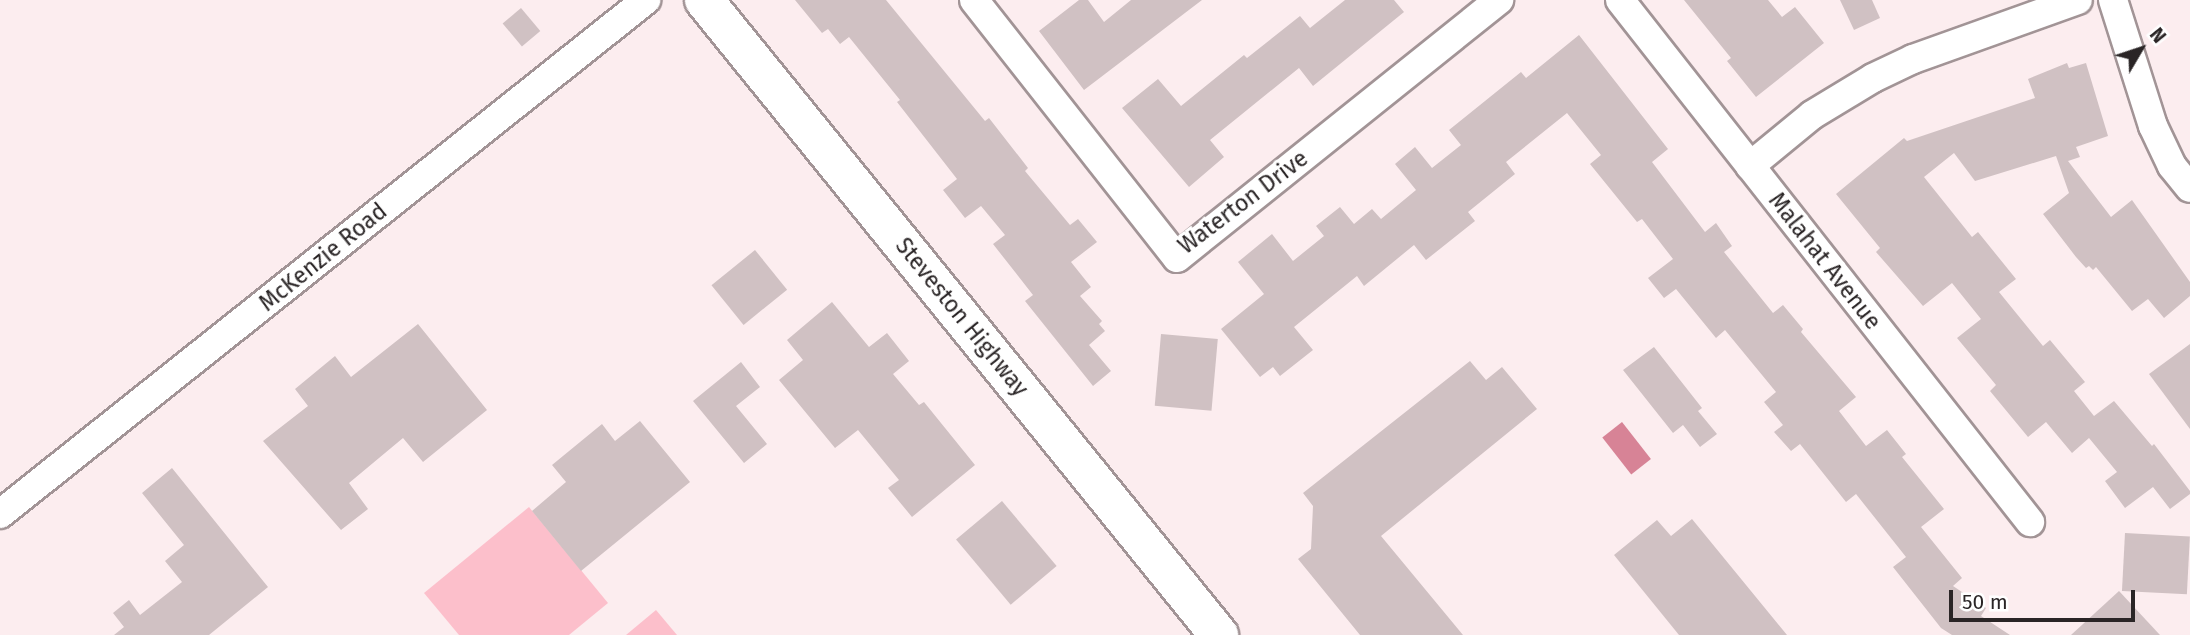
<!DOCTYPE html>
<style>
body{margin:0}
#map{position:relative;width:2190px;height:635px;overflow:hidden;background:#fcedef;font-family:"Fira Sans",sans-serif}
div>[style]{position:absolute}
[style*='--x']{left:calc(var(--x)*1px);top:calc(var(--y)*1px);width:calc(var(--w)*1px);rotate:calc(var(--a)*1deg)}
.green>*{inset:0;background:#fcbfcb}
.water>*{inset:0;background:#d78396;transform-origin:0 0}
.building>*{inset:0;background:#d0c1c3;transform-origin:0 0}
.roads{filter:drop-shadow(2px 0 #a29496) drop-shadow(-2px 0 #a29496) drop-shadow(0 2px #a29496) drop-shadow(0 -2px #a29496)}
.street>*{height:28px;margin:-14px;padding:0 14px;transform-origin:14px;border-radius:14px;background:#fff}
.secondary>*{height:38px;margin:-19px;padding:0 19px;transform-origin:19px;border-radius:19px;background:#fff}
span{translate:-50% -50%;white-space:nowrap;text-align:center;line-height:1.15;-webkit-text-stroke:6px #fff;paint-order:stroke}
.street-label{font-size:23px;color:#2a2526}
.north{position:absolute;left:2106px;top:14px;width:70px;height:70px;-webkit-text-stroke:5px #fff;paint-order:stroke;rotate:51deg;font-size:19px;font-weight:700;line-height:28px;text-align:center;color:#2a2526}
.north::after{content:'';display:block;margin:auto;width:24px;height:32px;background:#2a2526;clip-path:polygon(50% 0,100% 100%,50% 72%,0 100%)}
.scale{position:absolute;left:1949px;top:590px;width:186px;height:32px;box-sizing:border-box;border:4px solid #2a2526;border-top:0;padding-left:9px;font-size:21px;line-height:24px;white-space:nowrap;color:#2a2526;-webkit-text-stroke:5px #fff;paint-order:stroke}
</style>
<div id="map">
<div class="green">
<i style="clip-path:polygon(529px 507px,608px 603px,569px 635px,459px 635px,424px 593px)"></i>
<i style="clip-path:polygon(656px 610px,677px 635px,626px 635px)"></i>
</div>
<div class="water">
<i style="left:1622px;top:422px;width:47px;height:25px;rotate:52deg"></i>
</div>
<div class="building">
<i style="clip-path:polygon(795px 0,886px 0,985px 121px,989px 118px,1028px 168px,1025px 171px,1070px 225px,1078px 219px,1097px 242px,1071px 262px,1091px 287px,1080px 296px,1102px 321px,1099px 324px,1105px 331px,1089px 345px,1111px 371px,1093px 386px,1025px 301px,1033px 295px,993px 244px,1005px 235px,981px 206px,965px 218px,943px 190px,957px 179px,897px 102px,900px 100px,849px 37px,840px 44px,828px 29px,822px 33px)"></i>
<i style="clip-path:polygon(1079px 0,1088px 0,1104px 22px,1131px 0,1202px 0,1084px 90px,1039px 31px)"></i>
<i style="clip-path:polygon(1345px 0,1394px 0,1404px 12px,1313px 86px,1299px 68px,1210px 140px,1224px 157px,1189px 187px,1122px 108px,1158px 79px,1181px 106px,1244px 55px,1247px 58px,1300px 16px,1310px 28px)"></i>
<i style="clip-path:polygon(1684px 0,1768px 0,1782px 17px,1795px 7px,1824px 43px,1756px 97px,1727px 61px,1731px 58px)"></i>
<i style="clip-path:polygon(1840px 0,1872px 0,1880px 18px,1854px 30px)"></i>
<i style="left:521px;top:8px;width:30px;height:24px;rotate:50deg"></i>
<i style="clip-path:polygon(1579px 35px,1668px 149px,1652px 162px,1705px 232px,1716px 223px,1732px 246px,1724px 252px,1773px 313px,1783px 305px,1803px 329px,1801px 332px,1856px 397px,1839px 411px,1866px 446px,1887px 430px,1906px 454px,1902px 457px,1944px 509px,1921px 527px,1962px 578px,1953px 586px,1986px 608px,1981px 616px,2010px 635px,1952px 635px,1941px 628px,1893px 567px,1906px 557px,1856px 494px,1846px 502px,1800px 444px,1791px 451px,1774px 432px,1783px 425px,1764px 402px,1776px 392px,1725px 330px,1716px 338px,1676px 289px,1664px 298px,1648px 278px,1673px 259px,1642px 219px,1637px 222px,1590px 164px,1601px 155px,1567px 113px,1506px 162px,1515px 174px,1468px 212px,1475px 221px,1426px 260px,1414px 245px,1364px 286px,1357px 276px,1294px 327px,1313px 350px,1280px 376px,1273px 367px,1260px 377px,1221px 329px,1264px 294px,1238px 262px,1272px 234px,1293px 261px,1324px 236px,1316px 226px,1340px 207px,1354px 224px,1372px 209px,1381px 219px,1416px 190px,1395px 164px,1415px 147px,1432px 168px,1461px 145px,1449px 130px,1521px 72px,1526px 78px)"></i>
<i style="clip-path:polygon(2067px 63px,2069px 68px,2086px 63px,2108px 136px,2076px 147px,2080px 157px,2068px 161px,2111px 217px,2132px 200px,2190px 282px,2190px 296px,2164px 318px,2148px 299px,2132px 311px,2096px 267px,2093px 270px,2089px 266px,2086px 268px,2076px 257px,2043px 214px,2069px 193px,2056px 156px,1975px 181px,1954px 153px,1924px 177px,1972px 237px,1978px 232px,2016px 279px,1999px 292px,2043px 346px,2050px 340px,2085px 382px,2074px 391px,2094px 416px,2114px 401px,2152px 446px,2154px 444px,2190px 491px,2190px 494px,2170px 509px,2153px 487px,2125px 508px,2105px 481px,2117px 472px,2089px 438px,2072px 453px,2046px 422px,2028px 437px,1990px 391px,1996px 385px,1957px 338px,1981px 319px,1952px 283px,1923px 306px,1876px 252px,1880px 248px,1836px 194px,1904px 138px,1907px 141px,2035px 98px,2028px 79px)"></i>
<i style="left:755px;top:250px;width:51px;height:56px;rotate:51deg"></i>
<i style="clip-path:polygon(832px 302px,869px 347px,887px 333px,909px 361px,893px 374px,919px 405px,924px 402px,975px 465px,912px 517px,888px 488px,899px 480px,858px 430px,835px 448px,779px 380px,803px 360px,787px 340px)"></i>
<i style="clip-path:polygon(418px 324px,487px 410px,423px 462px,403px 438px,349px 483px,368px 509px,341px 530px,263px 441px,308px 406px,295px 389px,335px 356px,351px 377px)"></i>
<i style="left:1161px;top:334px;width:57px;height:72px;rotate:5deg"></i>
<i style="clip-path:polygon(2190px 344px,2190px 429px,2149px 374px)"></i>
<i style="clip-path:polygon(1654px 347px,1702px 408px,1698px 411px,1717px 434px,1700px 447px,1683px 425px,1673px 433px,1623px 370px)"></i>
<i style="clip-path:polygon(1470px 361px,1486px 380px,1502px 367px,1537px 409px,1381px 536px,1463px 635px,1360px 635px,1298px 559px,1311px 549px,1313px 506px,1303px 493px)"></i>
<i style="clip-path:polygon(741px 362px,760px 387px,736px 406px,767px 444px,744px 463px,693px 401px)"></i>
<i style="clip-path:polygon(640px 421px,690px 482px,581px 571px,532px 511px,566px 482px,552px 465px,602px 424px,615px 441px)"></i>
<i style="clip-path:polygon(172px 468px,268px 587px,209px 635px,114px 635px,124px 627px,113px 613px,129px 600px,140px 615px,182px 582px,165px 561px,184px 545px,142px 493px)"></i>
<i style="left:1002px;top:501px;width:85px;height:60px;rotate:50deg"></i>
<i style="clip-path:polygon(1692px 519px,1787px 635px,1679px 635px,1614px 555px,1657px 520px,1671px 536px)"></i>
<i style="left:2125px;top:533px;width:65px;height:58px;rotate:3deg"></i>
<i style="clip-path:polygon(2119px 591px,2160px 635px,2071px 635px)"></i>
</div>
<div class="roads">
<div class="street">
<i style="--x:974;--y:0;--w:328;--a:51.8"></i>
<i style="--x:1177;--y:258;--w:413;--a:-38.7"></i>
<i style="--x:1620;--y:0;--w:664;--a:51.85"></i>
<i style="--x:2113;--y:0;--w:132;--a:72.4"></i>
<i style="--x:2153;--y:126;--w:44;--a:64.6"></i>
<i style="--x:2172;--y:166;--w:28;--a:51"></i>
<i style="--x:1750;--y:166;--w:80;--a:-39.4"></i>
<i style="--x:1812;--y:115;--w:71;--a:-31.2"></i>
<i style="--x:1873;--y:78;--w:44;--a:-25.4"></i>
<i style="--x:1913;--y:59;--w:175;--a:-19.7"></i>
<i style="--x:0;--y:514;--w:826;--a:-38.51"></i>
</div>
<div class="secondary">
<i style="--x:704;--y:0;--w:818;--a:50.96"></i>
</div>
</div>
<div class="street-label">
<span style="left:1243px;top:202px;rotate:-37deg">Waterton Drive</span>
<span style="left:323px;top:257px;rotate:-39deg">McKenzie Road</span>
<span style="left:1825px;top:261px;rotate:52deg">Malahat Avenue</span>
<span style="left:962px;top:317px;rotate:51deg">Steveston Highway</span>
</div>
<div class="north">N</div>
<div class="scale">50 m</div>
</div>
